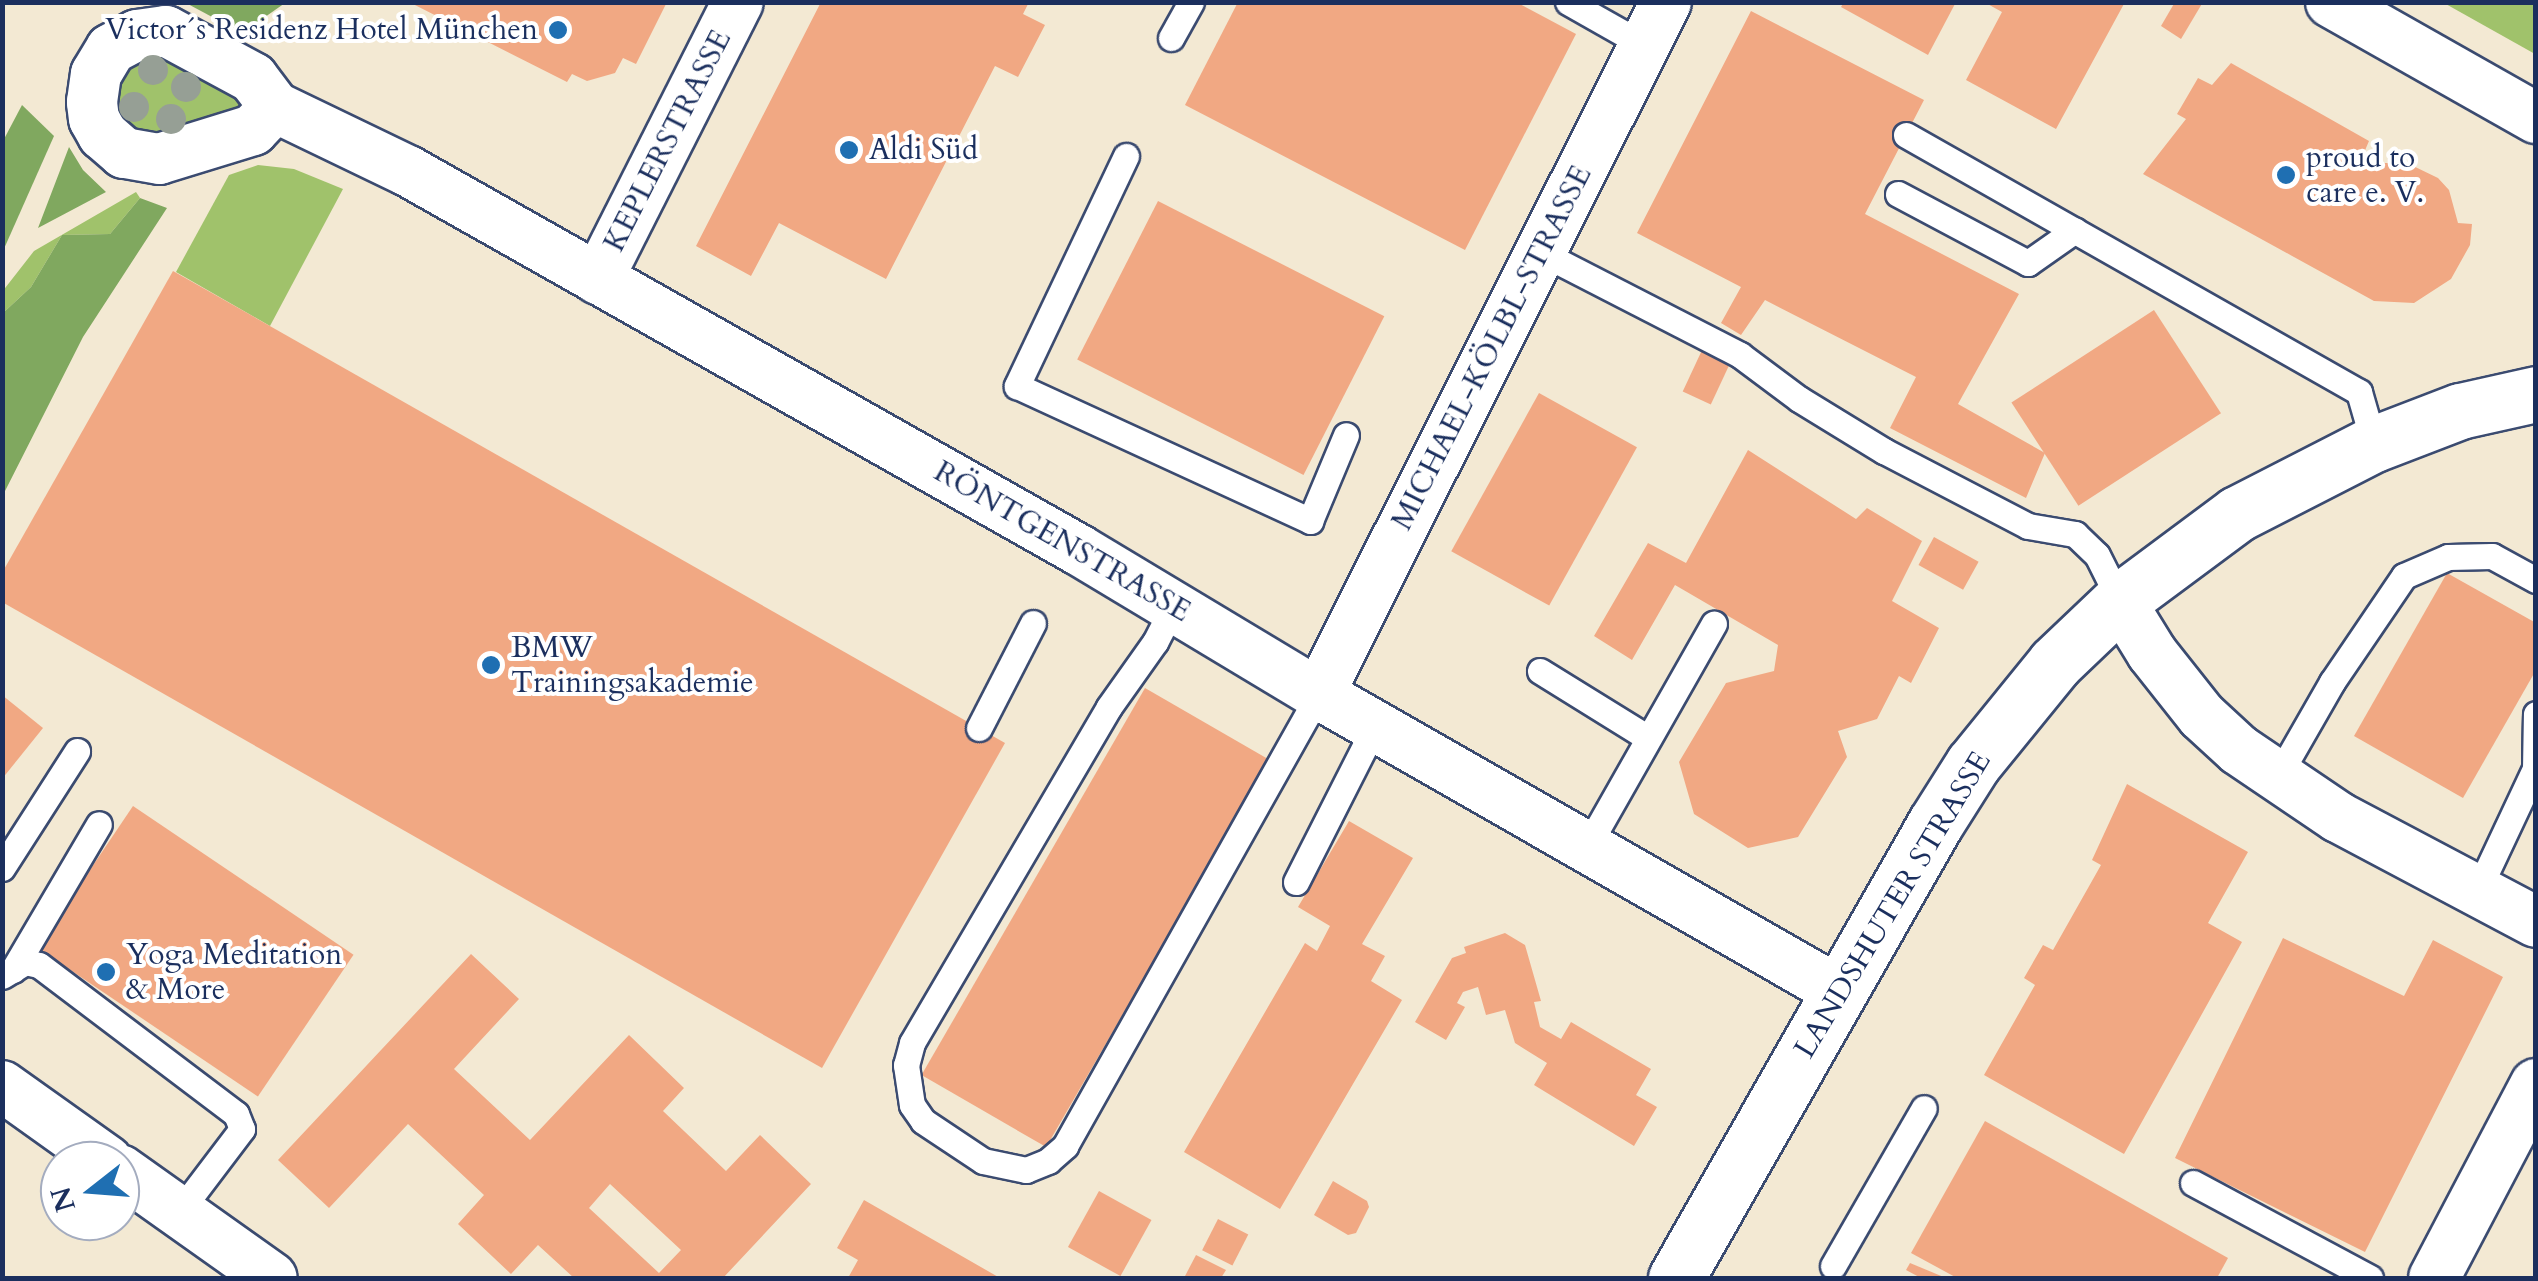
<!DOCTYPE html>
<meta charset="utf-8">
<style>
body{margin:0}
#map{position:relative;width:2538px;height:1281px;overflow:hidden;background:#f3e9d3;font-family:Cardo,serif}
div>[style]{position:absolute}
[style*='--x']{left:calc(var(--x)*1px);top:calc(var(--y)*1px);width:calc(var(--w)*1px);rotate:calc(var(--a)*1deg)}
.green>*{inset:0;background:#a0c26b}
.forest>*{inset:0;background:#80a85f}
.building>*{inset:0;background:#f1a883;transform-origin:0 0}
.roads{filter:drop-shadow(2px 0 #3b4b70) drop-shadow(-2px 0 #3b4b70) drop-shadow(0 2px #3b4b70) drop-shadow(0 -2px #3b4b70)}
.lane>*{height:25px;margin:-12.5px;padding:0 12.5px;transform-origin:12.5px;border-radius:12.5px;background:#fff}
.street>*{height:50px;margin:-25px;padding:0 25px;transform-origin:25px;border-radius:25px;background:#fff}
.secondary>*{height:55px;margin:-27.5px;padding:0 27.5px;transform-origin:27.5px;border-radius:27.5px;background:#fff}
.trees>*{width:30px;height:30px;margin:-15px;border-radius:50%;background:#969f95}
.dots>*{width:28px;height:28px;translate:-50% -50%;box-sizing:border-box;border:5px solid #fff;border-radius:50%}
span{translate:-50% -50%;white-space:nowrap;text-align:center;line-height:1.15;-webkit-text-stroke:8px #fff;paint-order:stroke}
.poi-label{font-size:30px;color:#1b2f5e}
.right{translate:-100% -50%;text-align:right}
.left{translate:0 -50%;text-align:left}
.street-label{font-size:30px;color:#1b2f5e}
.frame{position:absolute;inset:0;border:5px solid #1b2f5e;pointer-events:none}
.north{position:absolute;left:40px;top:1141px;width:100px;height:100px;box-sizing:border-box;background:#fff;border:2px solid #a4acbf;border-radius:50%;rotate:253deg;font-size:28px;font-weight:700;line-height:40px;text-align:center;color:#1b2f5e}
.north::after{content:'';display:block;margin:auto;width:35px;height:45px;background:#1f6fb2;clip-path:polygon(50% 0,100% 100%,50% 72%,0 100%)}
</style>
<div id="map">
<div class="green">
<i style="clip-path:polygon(2444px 3px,2535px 3px,2535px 54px)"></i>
<i style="clip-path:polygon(164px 55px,236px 95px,242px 106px,163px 132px,133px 128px,119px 107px,121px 80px,140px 59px)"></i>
<i style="clip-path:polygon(258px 165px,294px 169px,343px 189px,270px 326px,176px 272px,229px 175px)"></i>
<i style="clip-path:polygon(136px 192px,140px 198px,110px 234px,62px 235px,31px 287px,3px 313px,2px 292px,34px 251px)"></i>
</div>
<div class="forest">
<i style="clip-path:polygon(186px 3px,285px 3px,242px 33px)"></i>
<i style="clip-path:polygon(22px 105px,54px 136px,3px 251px,3px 141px)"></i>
<i style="clip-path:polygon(69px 147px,83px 170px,106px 192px,38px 228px)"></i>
<i style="clip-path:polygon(140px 198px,167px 208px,83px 337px,3px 495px,3px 313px,31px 287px,62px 235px,110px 234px)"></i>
</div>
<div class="building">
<i style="clip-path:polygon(409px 2px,667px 2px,636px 64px,623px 58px,615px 73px,587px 81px,572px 74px,567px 82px)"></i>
<i style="clip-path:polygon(821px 2px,1029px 2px,1023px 14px,1045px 25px,1018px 77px,995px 66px,886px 279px,779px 223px,751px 276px,696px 246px)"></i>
<i style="clip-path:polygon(1238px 2px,1516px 2px,1576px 34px,1465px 250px,1185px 105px)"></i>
<i style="clip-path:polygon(1844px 2px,1956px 2px,1928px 55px,1841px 7px)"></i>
<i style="clip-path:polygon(1984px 2px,2125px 2px,2056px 129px,1966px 80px,2002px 12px)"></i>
<i style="clip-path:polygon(2175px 2px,2203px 2px,2181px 39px,2161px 26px)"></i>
<i style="clip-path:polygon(1751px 11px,1924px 100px,1865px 214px,2019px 294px,1958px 404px,2045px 453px,2026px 498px,1890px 428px,1916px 377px,1765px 300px,1741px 335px,1721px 323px,1741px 287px,1637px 233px)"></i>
<i style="clip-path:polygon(2231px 63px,2369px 141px,2363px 155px,2377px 163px,2407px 163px,2438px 178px,2449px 190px,2458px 223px,2472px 224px,2470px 245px,2451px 279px,2414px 303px,2374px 301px,2143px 174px,2186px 119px,2177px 114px,2198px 78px,2212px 85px)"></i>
<i style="left:1158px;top:201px;width:254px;height:178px;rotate:27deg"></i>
<i style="clip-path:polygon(173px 271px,1005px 743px,822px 1068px,2px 602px,2px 573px)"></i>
<i style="left:2154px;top:310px;width:123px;height:170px;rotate:57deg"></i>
<i style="left:1703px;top:348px;width:31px;height:48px;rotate:25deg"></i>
<i style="left:1539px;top:393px;width:112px;height:181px;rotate:29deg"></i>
<i style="clip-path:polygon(1748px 450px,1856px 519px,1867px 508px,1922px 541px,1892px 601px,1939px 628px,1911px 683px,1899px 676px,1877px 719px,1838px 731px,1847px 757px,1798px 837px,1748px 848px,1694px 814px,1679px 762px,1726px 683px,1774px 671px,1778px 645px,1675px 585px,1632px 660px,1594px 636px,1648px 543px,1686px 563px)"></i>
<i style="left:1934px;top:537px;width:51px;height:32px;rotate:29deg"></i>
<i style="clip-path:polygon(2447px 573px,2536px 623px,2536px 670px,2463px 798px,2354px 736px)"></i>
<i style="left:1145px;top:688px;width:144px;height:447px;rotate:30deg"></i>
<i style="clip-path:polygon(2px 695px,43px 728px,2px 779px)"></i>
<i style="clip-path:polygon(2127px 784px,2248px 852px,2208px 923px,2242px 942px,2124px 1154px,1984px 1075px,2035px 985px,2024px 978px,2043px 945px,2053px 950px,2101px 865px,2092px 860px)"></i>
<i style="left:133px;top:806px;width:266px;height:171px;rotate:34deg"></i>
<i style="clip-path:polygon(1349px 821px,1413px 858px,1362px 944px,1385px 956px,1371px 981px,1402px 1000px,1280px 1209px,1184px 1152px,1305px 943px,1317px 951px,1330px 926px,1298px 907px)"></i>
<i style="clip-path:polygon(1505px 933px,1525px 945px,1541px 1001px,1534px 1002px,1540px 1027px,1561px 1039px,1571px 1022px,1651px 1069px,1636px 1095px,1657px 1107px,1634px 1146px,1534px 1085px,1547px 1063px,1515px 1043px,1505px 1010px,1486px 1015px,1478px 987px,1463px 992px,1457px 1003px,1465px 1007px,1446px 1040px,1415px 1022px,1452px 958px,1466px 953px,1464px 947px)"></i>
<i style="clip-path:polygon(2283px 938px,2404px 996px,2433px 940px,2503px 977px,2365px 1252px,2175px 1158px)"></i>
<i style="clip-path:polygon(evenodd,471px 954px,519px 999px,454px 1069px,530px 1140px,629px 1035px,684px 1088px,663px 1111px,726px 1171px,760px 1135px,811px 1184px,723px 1278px,574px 1278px,538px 1245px,511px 1274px,458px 1224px,484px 1195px,408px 1124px,329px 1208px,278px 1160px,471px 954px,610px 1184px,681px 1250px,659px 1273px,589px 1208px,610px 1184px)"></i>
<i style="clip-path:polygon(1985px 1121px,2228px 1258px,2217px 1278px,1957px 1278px,1911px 1253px)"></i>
<i style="clip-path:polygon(1333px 1181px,1367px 1201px,1369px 1207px,1356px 1233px,1348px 1235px,1314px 1215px)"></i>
<i style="left:1099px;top:1191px;width:60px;height:64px;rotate:29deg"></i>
<i style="clip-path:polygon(864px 1200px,1000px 1278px,848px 1278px,858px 1260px,837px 1248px)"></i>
<i style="left:1218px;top:1219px;width:34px;height:35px;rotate:27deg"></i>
<i style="clip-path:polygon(1196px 1255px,1226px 1270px,1221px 1278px,1184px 1278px)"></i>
<i style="clip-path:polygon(1910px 1263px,1946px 1278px,1921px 1278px,1906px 1270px)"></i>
</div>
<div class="roads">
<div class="lane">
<i style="--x:1568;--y:2;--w:87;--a:29.5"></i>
<i style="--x:1171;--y:38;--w:41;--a:-60.9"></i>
<i style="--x:1906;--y:135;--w:521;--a:29.57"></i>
<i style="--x:2359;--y:392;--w:54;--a:73.9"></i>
<i style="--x:1126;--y:156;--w:255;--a:115.4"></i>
<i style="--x:1017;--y:386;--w:323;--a:24.7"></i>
<i style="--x:1310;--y:521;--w:93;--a:-67.3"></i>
<i style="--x:1898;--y:194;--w:147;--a:28"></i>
<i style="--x:2028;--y:263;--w:57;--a:-35.1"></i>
<i style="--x:1540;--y:252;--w:225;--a:27.2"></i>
<i style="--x:1740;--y:355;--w:74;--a:36.7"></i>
<i style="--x:1799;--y:399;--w:100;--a:31.5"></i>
<i style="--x:1884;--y:451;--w:162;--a:27.5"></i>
<i style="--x:2028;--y:526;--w:48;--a:9.7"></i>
<i style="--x:2075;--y:534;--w:30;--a:44"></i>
<i style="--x:2097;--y:555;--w:51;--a:63.4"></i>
<i style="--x:1173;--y:607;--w:39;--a:117"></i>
<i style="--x:1155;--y:642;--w:80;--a:125.3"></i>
<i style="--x:1109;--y:707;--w:389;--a:120.4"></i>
<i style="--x:912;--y:1043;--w:23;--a:105"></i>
<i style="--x:906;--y:1065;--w:40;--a:81.5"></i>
<i style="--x:912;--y:1105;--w:19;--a:55"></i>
<i style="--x:923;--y:1121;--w:72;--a:33.7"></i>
<i style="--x:983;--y:1161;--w:44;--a:11.8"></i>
<i style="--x:1026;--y:1170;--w:24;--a:-22"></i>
<i style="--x:1048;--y:1161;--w:23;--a:-41"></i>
<i style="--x:1065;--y:1146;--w:518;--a:-60.67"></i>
<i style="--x:1540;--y:671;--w:127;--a:31.8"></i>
<i style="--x:979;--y:728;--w:118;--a:-62.8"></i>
<i style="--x:2277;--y:778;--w:111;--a:-60.2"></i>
<i style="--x:2332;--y:682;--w:128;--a:-55.8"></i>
<i style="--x:2404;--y:576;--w:48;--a:-23.4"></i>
<i style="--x:2448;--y:557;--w:44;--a:-1.3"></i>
<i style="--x:2492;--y:556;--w:50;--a:28.6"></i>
<i style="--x:1587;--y:847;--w:257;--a:-60.4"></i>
<i style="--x:2;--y:868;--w:139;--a:-57.3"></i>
<i style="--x:1296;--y:882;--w:175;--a:-63.1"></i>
<i style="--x:2477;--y:892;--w:136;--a:-64.8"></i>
<i style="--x:2535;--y:769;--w:55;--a:-89"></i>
<i style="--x:13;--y:970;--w:169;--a:-59.5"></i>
<i style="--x:2;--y:976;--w:27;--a:-31"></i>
<i style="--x:25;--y:962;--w:14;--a:12"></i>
<i style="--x:39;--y:965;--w:247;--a:37.1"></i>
<i style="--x:236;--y:1114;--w:16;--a:68"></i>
<i style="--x:242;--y:1129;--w:104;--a:127.2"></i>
<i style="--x:2193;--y:1183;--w:201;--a:28.2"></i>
<i style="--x:1833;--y:1266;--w:182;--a:-60.1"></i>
</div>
<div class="street">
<i style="--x:2331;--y:2;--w:236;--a:29.5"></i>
<i style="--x:275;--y:107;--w:32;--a:134"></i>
<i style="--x:253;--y:130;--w:98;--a:162.9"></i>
<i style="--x:159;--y:159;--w:36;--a:-170"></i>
<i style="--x:124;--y:153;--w:28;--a:-139"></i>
<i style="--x:103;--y:135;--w:18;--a:-119"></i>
<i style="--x:94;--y:119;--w:17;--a:-97"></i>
<i style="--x:92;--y:102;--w:28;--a:-82"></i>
<i style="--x:96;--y:74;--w:29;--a:-59"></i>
<i style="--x:111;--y:49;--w:30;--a:-28"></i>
<i style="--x:137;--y:35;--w:29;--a:-8"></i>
<i style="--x:166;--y:31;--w:99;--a:28.4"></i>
<i style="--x:253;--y:78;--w:36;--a:53"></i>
<i style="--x:275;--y:107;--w:148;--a:25.7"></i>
<i style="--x:408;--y:171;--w:771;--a:29.46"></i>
<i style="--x:1079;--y:550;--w:280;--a:31"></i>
<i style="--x:1319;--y:694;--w:600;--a:29.77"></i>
<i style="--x:598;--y:279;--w:310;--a:-63.2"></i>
<i style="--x:2120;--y:601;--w:61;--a:58.4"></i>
<i style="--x:2152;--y:653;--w:80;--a:51.6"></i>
<i style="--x:2202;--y:716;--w:50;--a:42.6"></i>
<i style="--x:2239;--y:750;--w:120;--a:34.1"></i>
<i style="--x:2338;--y:817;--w:224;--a:27.9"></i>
<i style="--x:1319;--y:694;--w:774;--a:-63.37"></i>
<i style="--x:2;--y:1086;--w:129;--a:35.5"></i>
<i style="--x:120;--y:1170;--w:186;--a:35.4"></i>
<i style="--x:2434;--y:1278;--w:219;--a:-62.3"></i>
</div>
<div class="secondary">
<i style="--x:1676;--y:1278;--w:523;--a:-60.3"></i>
<i style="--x:1935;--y:824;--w:71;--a:-57.7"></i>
<i style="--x:1973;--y:764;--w:130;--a:-50.9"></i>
<i style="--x:2055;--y:663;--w:90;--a:-43.6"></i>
<i style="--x:2120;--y:601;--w:146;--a:-36.6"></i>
<i style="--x:2237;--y:514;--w:154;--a:-27.1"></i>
<i style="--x:2374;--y:444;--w:92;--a:-21"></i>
<i style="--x:2460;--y:411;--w:78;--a:-12.6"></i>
</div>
</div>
<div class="trees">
<i style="left:153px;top:70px"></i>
<i style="left:186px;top:87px"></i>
<i style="left:134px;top:107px"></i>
<i style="left:171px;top:119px"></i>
</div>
<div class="dots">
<i style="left:558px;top:30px;background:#1f6fb2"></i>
<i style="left:849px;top:150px;background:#1f6fb2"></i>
<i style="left:2286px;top:175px;background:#1f6fb2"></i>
<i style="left:491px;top:665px;background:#1f6fb2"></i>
<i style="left:106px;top:972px;background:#1f6fb2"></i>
</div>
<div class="poi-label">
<span class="right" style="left:538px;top:30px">Victor´s Residenz Hotel München</span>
<span class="left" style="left:869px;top:150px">Aldi Süd</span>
<span class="left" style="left:2306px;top:175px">proud to<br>care e. V.</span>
<span class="left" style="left:511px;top:665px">BMW<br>Trainingsakademie</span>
<span class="left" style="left:126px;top:972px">Yoga Meditation<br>&amp; More</span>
</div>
<div class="street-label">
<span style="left:668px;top:141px;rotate:-63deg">KEPLERSTRASSE</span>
<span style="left:1492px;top:348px;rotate:-63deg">MICHAEL-KÖLBL-STRASSE</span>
<span style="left:1062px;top:542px;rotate:30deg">RÖNTGENSTRASSE</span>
<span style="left:1893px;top:905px;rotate:-59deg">LANDSHUTER STRASSE</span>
</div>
<div class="frame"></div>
<div class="north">N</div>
</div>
